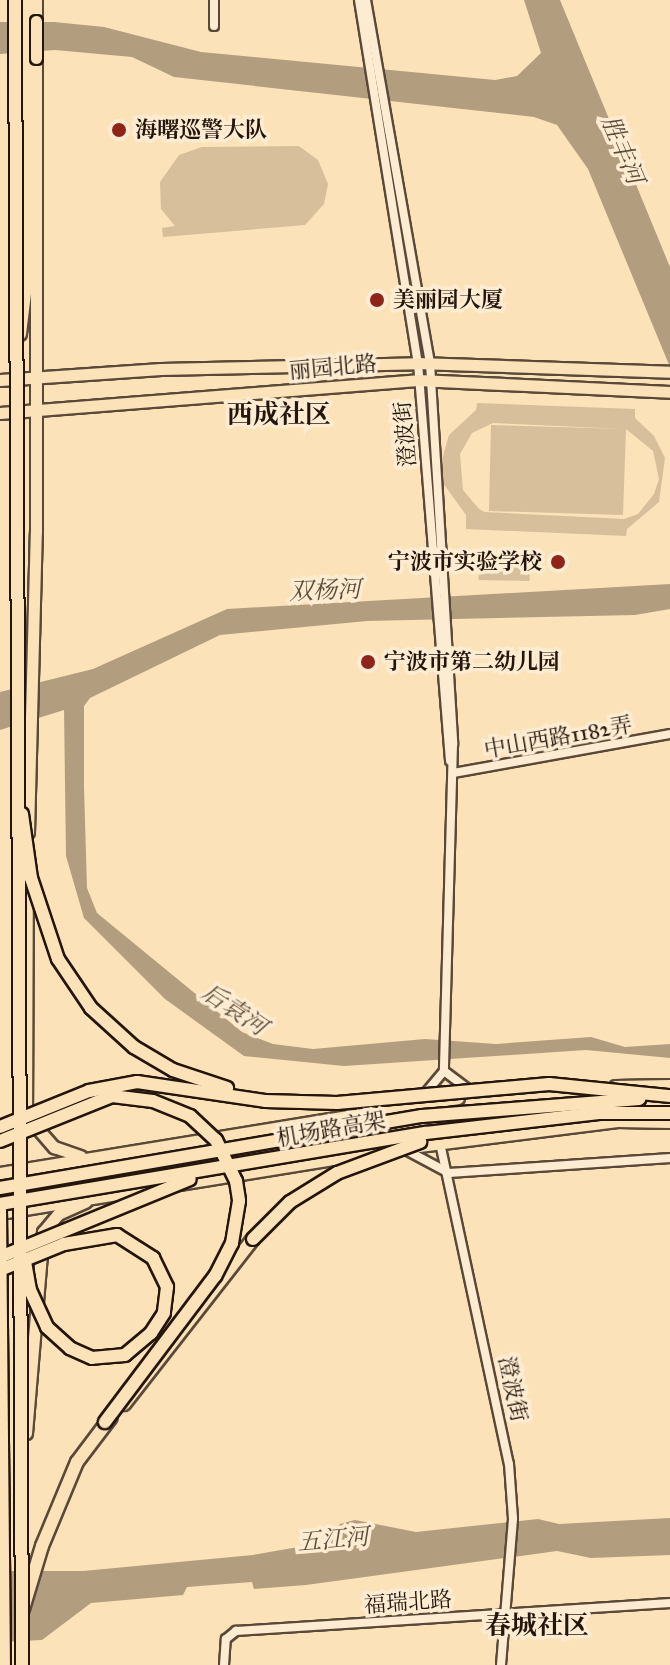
<!DOCTYPE html>
<meta charset="utf-8">
<style>
body{margin:0}
#map{position:relative;width:670px;height:1665px;overflow:hidden;background:#fce2b9;font-family:"IM FELL Great Primer","Noto Serif SC",serif}
div>[style]{position:absolute}
[style*='--x']{left:calc(var(--x)*1px);top:calc(var(--y)*1px);width:calc(var(--w)*1px);rotate:calc(var(--a)*1deg)}
.green>*{inset:0;background:#d7bf9c;transform-origin:0 0}
.water>*{inset:0;background:#b39d7f}
.roads{filter:drop-shadow(2px 0 #5a4938) drop-shadow(-2px 0 #5a4938) drop-shadow(0 2px #5a4938) drop-shadow(0 -2px #5a4938)}
.minor>*{height:8px;margin:-4px;padding:0 4px;transform-origin:4px;border-radius:4px;background:#fdecd2}
.major>*{height:11px;margin:-5.5px;padding:0 5.5px;transform-origin:5.5px;border-radius:5.5px;background:#fce2b9}
.highway>*{height:12px;margin:-6px;padding:0 6px;transform-origin:6px;border-radius:6px;background:#fce2b9}
.bridges{filter:drop-shadow(2px 0 #24160d) drop-shadow(-2px 0 #24160d) drop-shadow(0 2px #24160d) drop-shadow(0 -2px #24160d)}
.major-bridge>*{height:11px;margin:-5.5px;padding:0 5.5px;transform-origin:5.5px;border-radius:5.5px;background:#fce2b9}
.highway-bridge>*{height:12px;margin:-6px;padding:0 6px;transform-origin:6px;border-radius:6px;background:#fce2b9}
.dots>*{width:22px;height:22px;translate:-50% -50%;box-sizing:border-box;border:4px solid #fdecd2;border-radius:50%}
span{translate:-50% -50%;white-space:nowrap;text-align:center;line-height:1.15;-webkit-text-stroke:7px #fdecd2;paint-order:stroke}
.poi-label{font-size:22px;color:#24160d;font-weight:700}
.left{translate:0 -50%;text-align:left}
.right{translate:-100% -50%;text-align:right}
.street-label{font-size:22px;color:#24160d}
.water-label{font-size:24px;color:#5d4c3b;font-style:italic}
.quarter-label{font-size:26px;color:#24160d;font-weight:700}
</style>
<div id="map">
<div class="green">
<i style="clip-path:polygon(299px 146px,318px 160px,328px 184px,324px 204px,305px 225px,163px 237px,162px 228px,175px 226px,161px 209px,160px 182px,179px 155px,202px 147px)"></i>
<i style="clip-path:polygon(evenodd,477px 403px,635px 409px,635px 418px,654px 436px,665px 458px,659px 502px,627px 529px,626px 536px,466px 529px,466px 515px,443px 483px,441px 463px,449px 435px,476px 410px,477px 403px,493px 423px,624px 429px,491px 425px,489px 511px,623px 515px,626px 429px,653px 451px,659px 479px,654px 494px,638px 514px,624px 519px,485px 512px,479px 509px,463px 490px,460px 454px,472px 433px,493px 423px)"></i>
<i style="left:479px;top:554px;width:51px;height:26px;rotate:1deg"></i>
</div>
<div class="water">
<i style="clip-path:polygon(524px 0,560px 0,670px 267px,670px 367px,588px 169px,557px 125px,534px 117px,174px 77px,132px 57px,55px 50px,0 54px,0 22px,54px 22px,104px 27px,201px 52px,495px 80px,517px 76px,541px 53px)"></i>
<i style="clip-path:polygon(670px 584px,670px 609px,635px 615px,367px 621px,220px 635px,90px 698px,84px 706px,84px 787px,87px 888px,97px 913px,242px 1032px,273px 1044px,313px 1049px,425px 1039px,496px 1044px,591px 1037px,625px 1047px,670px 1044px,670px 1058px,586px 1050px,344px 1066px,244px 1056px,165px 999px,84px 918px,66px 856px,64px 710px,0 730px,0 692px,93px 669px,227px 609px)"></i>
<i style="clip-path:polygon(670px 1518px,670px 1555px,591px 1558px,557px 1551px,306px 1585px,254px 1589px,252px 1582px,187px 1587px,183px 1595px,91px 1603px,42px 1640px,0 1642px,0 1571px,83px 1571px,253px 1555px,321px 1543px,340px 1524px,355px 1520px,416px 1532px,538px 1519px,559px 1524px)"></i>
</div>
<div class="roads">
<div class="minor">
<i style="--x:359;--y:0;--w:368;--a:80.8"></i>
<i style="--x:418;--y:363;--w:399;--a:85.4"></i>
<i style="--x:366;--y:0;--w:369;--a:80"></i>
<i style="--x:430;--y:363;--w:382;--a:86.5"></i>
<i style="--x:453;--y:744;--w:327;--a:91.6"></i>
<i style="--x:444;--y:1071;--w:35;--a:130"></i>
<i style="--x:214;--y:26;--w:26;--a:-90"></i>
<i style="--x:453;--y:773;--w:220;--a:-10.2"></i>
<i style="--x:444;--y:1071;--w:35;--a:37"></i>
<i style="--x:440;--y:1143;--w:328;--a:77.9"></i>
<i style="--x:509;--y:1464;--w:55;--a:85.8"></i>
<i style="--x:513;--y:1519;--w:146;--a:94.7"></i>
<i style="--x:402;--y:1148;--w:53;--a:28"></i>
<i style="--x:449;--y:1173;--w:222;--a:-3.9"></i>
<i style="--x:224;--y:1665;--w:26;--a:-86"></i>
<i style="--x:226;--y:1639;--w:13;--a:-39"></i>
<i style="--x:236;--y:1631;--w:435;--a:-3.7"></i>
</div>
<div class="major">
<i style="--x:36;--y:0;--w:21;--a:90"></i>
<i style="--x:0;--y:380;--w:161;--a:-3.9"></i>
<i style="--x:161;--y:369;--w:257;--a:-1.3"></i>
<i style="--x:418;--y:363;--w:252;--a:2"></i>
<i style="--x:0;--y:413;--w:419;--a:-4.5"></i>
<i style="--x:418;--y:380;--w:252;--a:2.7"></i>
<i style="--x:28;--y:832;--w:300;--a:-88.5"></i>
<i style="--x:36;--y:532;--w:474;--a:-90"></i>
<i style="--x:615;--y:1086;--w:55;--a:-1"></i>
<i style="--x:31;--y:1121;--w:35;--a:49"></i>
<i style="--x:54;--y:1147;--w:28;--a:19"></i>
<i style="--x:26;--y:1124;--w:250;--a:-89.8"></i>
<i style="--x:411;--y:1147;--w:208;--a:-7.2"></i>
<i style="--x:617;--y:1121;--w:53;--a:1.1"></i>
<i style="--x:0;--y:1173;--w:464;--a:-9.3"></i>
<i style="--x:0;--y:1213;--w:395;--a:-9.2"></i>
<i style="--x:26;--y:1433;--w:202;--a:-85.2"></i>
<i style="--x:43;--y:1232;--w:23;--a:-50"></i>
<i style="--x:58;--y:1214;--w:30;--a:-24"></i>
</div>
<div class="highway">
<i style="--x:20;--y:334;--w:74;--a:-83"></i>
<i style="--x:29;--y:261;--w:261;--a:-90"></i>
<i style="--x:124;--y:1404;--w:209;--a:-52"></i>
<i style="--x:23;--y:1609;--w:66;--a:-73.2"></i>
<i style="--x:42;--y:1546;--w:91;--a:-67.4"></i>
<i style="--x:77;--y:1462;--w:56;--a:-52.9"></i>
</div>
</div>
<div class="bridges">
<div class="major-bridge">
<i style="--x:36;--y:21;--w:37;--a:90"></i>
</div>
<div class="highway-bridge">
<i style="--x:15;--y:0;--w:1665;--a:89.76"></i>
<i style="--x:22;--y:814;--w:65;--a:82"></i>
<i style="--x:31;--y:878;--w:85;--a:71.6"></i>
<i style="--x:58;--y:959;--w:59;--a:56"></i>
<i style="--x:91;--y:1008;--w:58;--a:42.2"></i>
<i style="--x:134;--y:1047;--w:45;--a:30.5"></i>
<i style="--x:173;--y:1070;--w:57;--a:18.4"></i>
<i style="--x:0;--y:1127;--w:96;--a:-22"></i>
<i style="--x:89;--y:1091;--w:49;--a:-10.6"></i>
<i style="--x:137;--y:1082;--w:129;--a:8.4"></i>
<i style="--x:265;--y:1101;--w:72;--a:1.6"></i>
<i style="--x:337;--y:1103;--w:213;--a:-5.1"></i>
<i style="--x:549;--y:1084;--w:122;--a:5.7"></i>
<i style="--x:0;--y:1141;--w:121;--a:-21.9"></i>
<i style="--x:112;--y:1096;--w:41;--a:7"></i>
<i style="--x:153;--y:1101;--w:40;--a:22"></i>
<i style="--x:190;--y:1116;--w:35;--a:43"></i>
<i style="--x:216;--y:1140;--w:46;--a:64"></i>
<i style="--x:236;--y:1181;--w:20;--a:81"></i>
<i style="--x:239;--y:1201;--w:43;--a:99.5"></i>
<i style="--x:232;--y:1243;--w:37;--a:117"></i>
<i style="--x:215;--y:1276;--w:183;--a:127"></i>
<i style="--x:0;--y:1188;--w:428;--a:-9.7"></i>
<i style="--x:422;--y:1116;--w:218;--a:-4.5"></i>
<i style="--x:0;--y:1204;--w:432;--a:-9.5"></i>
<i style="--x:426;--y:1133;--w:174;--a:-6.6"></i>
<i style="--x:599;--y:1113;--w:71;--a:0"></i>
<i style="--x:0;--y:1210;--w:455;--a:89.5"></i>
<i style="--x:253;--y:1239;--w:52;--a:-45"></i>
<i style="--x:290;--y:1202;--w:55;--a:-31.7"></i>
<i style="--x:337;--y:1173;--w:89;--a:-20.5"></i>
<i style="--x:0;--y:1257;--w:205;--a:-22.3"></i>
<i style="--x:0;--y:1270;--w:69;--a:-22.1"></i>
<i style="--x:64;--y:1244;--w:54;--a:-9.6"></i>
<i style="--x:117;--y:1235;--w:43;--a:32.6"></i>
<i style="--x:153;--y:1258;--w:32;--a:64"></i>
<i style="--x:167;--y:1287;--w:26;--a:97"></i>
<i style="--x:164;--y:1313;--w:24;--a:123"></i>
<i style="--x:151;--y:1333;--w:34;--a:140"></i>
<i style="--x:125;--y:1355;--w:33;--a:175"></i>
<i style="--x:92;--y:1358;--w:24;--a:-156"></i>
<i style="--x:70;--y:1348;--w:31;--a:-138"></i>
<i style="--x:47;--y:1327;--w:41;--a:-114.7"></i>
<i style="--x:30;--y:1290;--w:29;--a:-100"></i>
</div>
</div>
<div class="dots">
<i style="left:119px;top:130px;background:#8f2418"></i>
<i style="left:377px;top:300px;background:#8f2418"></i>
<i style="left:558px;top:562px;background:#8f2418"></i>
<i style="left:368px;top:662px;background:#8f2418"></i>
</div>
<div class="poi-label">
<span class="left" style="left:135px;top:130px">海曙巡警大队</span>
<span class="left" style="left:393px;top:300px">美丽园大厦</span>
<span class="right" style="left:542px;top:562px">宁波市实验学校</span>
<span class="left" style="left:384px;top:662px">宁波市第二幼儿园</span>
</div>
<div class="street-label">
<span style="left:333px;top:367px;rotate:-5deg">丽园北路</span>
<span style="left:405px;top:434px;rotate:-95deg">澄波街</span>
<span style="left:558px;top:737px;rotate:-10deg">中山西路1182弄</span>
<span style="left:331px;top:1129px;rotate:-10deg">机场路高架</span>
<span style="left:513px;top:1389px;rotate:78deg">澄波街</span>
<span style="left:408px;top:1602px;rotate:-4deg">福瑞北路</span>
</div>
<div class="water-label">
<span style="left:622px;top:150px;rotate:67deg">胜丰河</span>
<span style="left:325px;top:591px;rotate:-2deg">双杨河</span>
<span style="left:234px;top:1010px;rotate:34deg">后袁河</span>
<span style="left:333px;top:1540px;rotate:-5deg">五江河</span>
</div>
<div class="quarter-label">
<span style="left:279px;top:415px">西成社区</span>
<span style="left:537px;top:1626px">春城社区</span>
</div>
</div>
